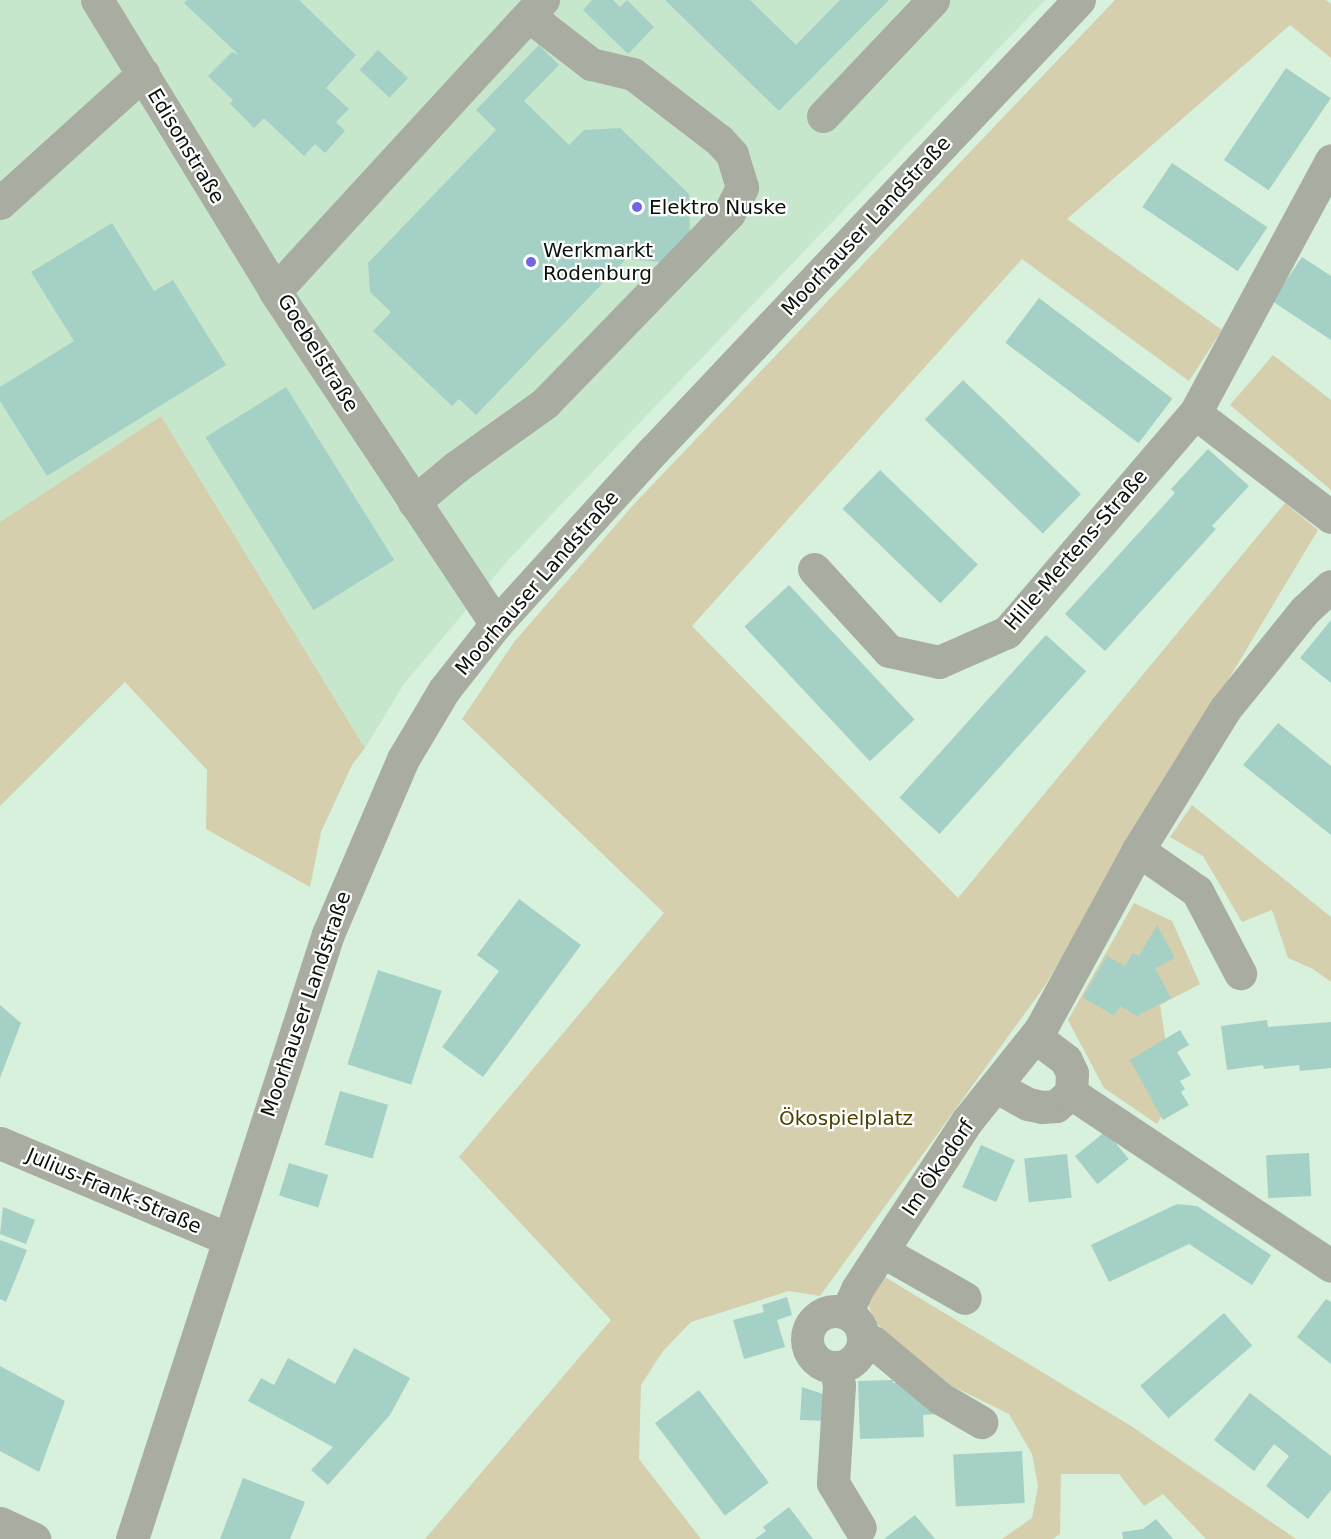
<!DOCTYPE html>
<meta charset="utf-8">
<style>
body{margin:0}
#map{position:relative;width:1331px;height:1539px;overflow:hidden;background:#d7f1dc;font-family:"DejaVu Sans",sans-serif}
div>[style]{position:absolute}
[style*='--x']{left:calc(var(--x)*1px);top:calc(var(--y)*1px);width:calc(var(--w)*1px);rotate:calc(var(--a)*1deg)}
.built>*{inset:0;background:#c6e7cc}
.green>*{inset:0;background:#d5cfae}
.building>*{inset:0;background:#a5d0c5;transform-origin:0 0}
.minor>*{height:33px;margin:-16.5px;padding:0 16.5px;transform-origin:16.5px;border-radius:16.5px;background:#a9ada1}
.minor>.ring{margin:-16.5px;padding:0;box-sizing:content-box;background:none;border:33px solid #a9ada1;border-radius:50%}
.dots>*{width:16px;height:16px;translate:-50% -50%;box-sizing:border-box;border:3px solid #fff;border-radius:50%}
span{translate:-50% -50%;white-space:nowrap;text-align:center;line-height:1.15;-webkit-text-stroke:4.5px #fff;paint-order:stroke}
.street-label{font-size:20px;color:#08110a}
.poi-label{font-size:20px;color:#08110a}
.left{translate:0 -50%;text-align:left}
.park-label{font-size:20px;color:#4c4101}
</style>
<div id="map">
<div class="built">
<i style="clip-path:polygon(0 0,1045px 0,509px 559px,404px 684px,365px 748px,161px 416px,0 522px)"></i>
</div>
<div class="green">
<i style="clip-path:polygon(1115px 0,1326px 0,1331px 4px,1331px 58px,1290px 25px,1067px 219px,1222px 330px,1189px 381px,1022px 259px,692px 626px,958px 898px,1285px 503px,1318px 530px,1044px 987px,820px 1296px,789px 1291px,691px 1322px,663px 1351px,641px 1385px,639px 1459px,701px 1539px,425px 1539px,611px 1320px,459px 1157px,664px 913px,462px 719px,514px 642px,635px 503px)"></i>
<i style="clip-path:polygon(1273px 355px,1331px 400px,1331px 490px,1230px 405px)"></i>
<i style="clip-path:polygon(161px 416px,365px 748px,352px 765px,321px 832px,310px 887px,206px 829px,207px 770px,125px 682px,0 806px,0 522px)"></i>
<i style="clip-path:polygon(1192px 805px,1331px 917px,1331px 982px,1313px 969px,1288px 958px,1272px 910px,1242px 922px,1203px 856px,1170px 837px)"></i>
<i style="clip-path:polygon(1134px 903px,1172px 921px,1200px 984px,1160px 1005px,1174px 1095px,1157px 1124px,1104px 1088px,1068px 1020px)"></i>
<i style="clip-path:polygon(880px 1274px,1131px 1426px,1296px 1539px,1206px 1539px,1163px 1494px,1144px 1506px,1119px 1474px,1061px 1474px,1060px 1534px,1053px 1539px,1002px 1539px,1032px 1518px,1038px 1486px,1032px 1454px,1009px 1414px,946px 1383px,876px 1323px,866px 1300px)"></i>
</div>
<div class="building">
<i style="clip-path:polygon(187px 0,299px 0,356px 55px,326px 88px,349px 109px,336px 122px,345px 131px,325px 153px,315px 144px,304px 156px,264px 118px,254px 128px,230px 104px,233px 100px,208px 76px,232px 52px,239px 55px,184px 3px)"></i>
<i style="clip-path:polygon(592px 0,613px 0,620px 7px,627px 0,654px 27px,628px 54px,583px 10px)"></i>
<i style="clip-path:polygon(665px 0,750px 0,796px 45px,840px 0,889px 0,779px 111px)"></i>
<i style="clip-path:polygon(539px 45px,559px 65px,524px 101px,569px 145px,584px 130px,620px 128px,689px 194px,690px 232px,661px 262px,626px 259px,476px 415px,459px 399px,452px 406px,373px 331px,391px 312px,370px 292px,368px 263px,496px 130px,476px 110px)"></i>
<i style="left:378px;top:50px;width:41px;height:27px;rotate:43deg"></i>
<i style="left:1286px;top:68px;width:54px;height:111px;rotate:34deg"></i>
<i style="left:1172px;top:163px;width:115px;height:53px;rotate:34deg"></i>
<i style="clip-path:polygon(112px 223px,154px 291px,173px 280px,226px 365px,47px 476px,0 401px,0 387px,74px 341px,31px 272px)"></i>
<i style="clip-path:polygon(1302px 257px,1331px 276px,1331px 340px,1272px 301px)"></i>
<i style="left:1039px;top:298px;width:167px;height:56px;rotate:37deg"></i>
<i style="left:963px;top:380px;width:164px;height:55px;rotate:44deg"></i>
<i style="left:286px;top:387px;width:204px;height:95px;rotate:58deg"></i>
<i style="clip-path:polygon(1208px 449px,1249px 486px,1212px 526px,1216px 529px,1105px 651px,1065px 614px,1175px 493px,1171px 489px)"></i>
<i style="left:880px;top:470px;width:136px;height:54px;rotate:44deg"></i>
<i style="left:789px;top:585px;width:184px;height:61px;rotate:47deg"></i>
<i style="clip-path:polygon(1331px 620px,1331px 683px,1300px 658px)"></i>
<i style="left:1046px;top:635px;width:54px;height:219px;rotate:42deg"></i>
<i style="clip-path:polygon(1278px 723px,1331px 766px,1331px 835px,1243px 765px)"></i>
<i style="clip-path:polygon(519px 899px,581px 945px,483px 1077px,442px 1047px,499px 971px,477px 955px)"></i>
<i style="clip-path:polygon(1157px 925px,1175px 958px,1155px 968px,1171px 998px,1137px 1016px,1120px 1006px,1114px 1016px,1083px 997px,1107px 956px,1125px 966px,1133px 953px,1139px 956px)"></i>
<i style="left:378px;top:970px;width:67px;height:99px;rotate:18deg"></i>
<i style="clip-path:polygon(0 1005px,21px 1023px,0 1078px)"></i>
<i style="clip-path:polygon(1267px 1020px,1268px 1027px,1331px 1022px,1331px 1068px,1300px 1071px,1299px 1065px,1264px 1069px,1263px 1065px,1227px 1070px,1221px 1026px)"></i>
<i style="clip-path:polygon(1180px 1030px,1189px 1045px,1177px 1052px,1191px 1075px,1180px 1081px,1185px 1089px,1181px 1092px,1189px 1105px,1163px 1120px,1130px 1060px)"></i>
<i style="left:340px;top:1091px;width:50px;height:56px;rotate:16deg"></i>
<i style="left:1106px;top:1131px;width:36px;height:40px;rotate:51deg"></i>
<i style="left:981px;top:1145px;width:37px;height:46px;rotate:24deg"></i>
<i style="left:1309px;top:1153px;width:43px;height:43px;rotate:87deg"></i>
<i style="left:1067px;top:1154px;width:44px;height:43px;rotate:84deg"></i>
<i style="left:289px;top:1163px;width:41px;height:34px;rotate:17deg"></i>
<i style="clip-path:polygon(1177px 1204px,1197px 1206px,1271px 1255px,1252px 1285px,1189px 1244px,1109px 1282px,1091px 1245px)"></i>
<i style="clip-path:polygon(3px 1207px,35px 1220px,26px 1244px,0 1234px)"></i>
<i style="clip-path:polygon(0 1240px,27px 1250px,6px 1302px,0 1299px)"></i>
<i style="clip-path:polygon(787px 1297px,792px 1315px,777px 1320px,785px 1347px,744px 1359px,733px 1320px,764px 1312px,762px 1305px)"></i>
<i style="clip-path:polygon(1326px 1299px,1331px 1302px,1331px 1364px,1297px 1337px)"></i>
<i style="left:1224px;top:1313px;width:43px;height:111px;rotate:49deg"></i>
<i style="clip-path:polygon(354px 1348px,410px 1378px,390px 1415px,328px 1485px,311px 1470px,333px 1447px,248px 1401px,261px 1378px,274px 1385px,288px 1358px,335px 1384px)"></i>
<i style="clip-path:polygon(0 1366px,65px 1401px,39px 1472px,0 1451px)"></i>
<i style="clip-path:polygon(893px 1380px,893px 1383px,916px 1383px,937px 1414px,923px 1415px,924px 1437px,860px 1439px,858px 1381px)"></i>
<i style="clip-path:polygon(802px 1387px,829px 1396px,827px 1421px,800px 1420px)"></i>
<i style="left:699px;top:1390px;width:116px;height:55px;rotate:53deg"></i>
<i style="clip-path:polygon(1250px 1393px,1331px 1456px,1331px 1490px,1308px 1519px,1266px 1486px,1289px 1456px,1274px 1444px,1254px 1471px,1214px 1440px)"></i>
<i style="left:1022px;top:1451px;width:52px;height:69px;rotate:87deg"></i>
<i style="clip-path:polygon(243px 1478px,305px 1502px,290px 1539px,220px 1539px)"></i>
<i style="clip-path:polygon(789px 1507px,813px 1539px,755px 1539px,766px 1531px,763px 1527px)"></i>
<i style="clip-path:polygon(915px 1515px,935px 1539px,884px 1539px,889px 1535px)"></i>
<i style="clip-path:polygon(1156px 1519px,1173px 1539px,1123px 1539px,1122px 1532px,1143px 1529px)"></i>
</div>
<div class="minor">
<i style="--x:97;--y:0;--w:341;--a:58.5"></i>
<i style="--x:823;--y:116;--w:160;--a:-46.5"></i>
<i style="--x:0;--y:203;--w:193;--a:-42.1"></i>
<i style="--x:1195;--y:413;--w:287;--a:-61.7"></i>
<i style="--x:414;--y:502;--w:55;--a:-39.8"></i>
<i style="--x:456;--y:467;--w:110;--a:-35.7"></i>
<i style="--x:545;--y:403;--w:264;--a:-45.9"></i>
<i style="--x:729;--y:213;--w:29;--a:-63"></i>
<i style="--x:742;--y:187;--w:34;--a:-107"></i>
<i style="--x:732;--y:154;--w:19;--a:-133"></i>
<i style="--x:719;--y:140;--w:108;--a:-142.5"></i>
<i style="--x:633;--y:74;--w:43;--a:-166.6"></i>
<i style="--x:591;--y:64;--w:78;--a:-142.3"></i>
<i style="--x:814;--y:569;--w:111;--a:47.6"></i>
<i style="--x:889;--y:651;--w:51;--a:12.4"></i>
<i style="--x:939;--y:662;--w:74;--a:-23.8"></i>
<i style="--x:1007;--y:632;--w:289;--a:-49.4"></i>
<i style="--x:1195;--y:413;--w:171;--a:37.4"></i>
<i style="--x:496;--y:624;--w:400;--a:-123.6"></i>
<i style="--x:275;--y:291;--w:396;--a:-47.4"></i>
<i style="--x:1138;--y:850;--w:72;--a:34.8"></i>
<i style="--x:1197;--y:891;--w:93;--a:62.3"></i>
<i style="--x:997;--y:1087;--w:35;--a:29"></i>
<i style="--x:1028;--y:1104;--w:14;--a:12"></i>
<i style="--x:1042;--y:1107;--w:14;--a:-4"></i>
<i style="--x:1056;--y:1106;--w:20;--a:-41"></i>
<i style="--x:1071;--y:1093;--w:20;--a:-87"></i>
<i style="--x:1072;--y:1073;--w:14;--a:-115"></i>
<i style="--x:1066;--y:1060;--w:39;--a:-143"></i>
<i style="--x:1071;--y:1093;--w:312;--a:33.6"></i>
<i style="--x:0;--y:1143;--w:247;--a:22.8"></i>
<i style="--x:882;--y:1251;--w:95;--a:29.5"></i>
<i class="ring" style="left:807px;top:1311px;width:23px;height:23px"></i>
<i style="--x:846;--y:1313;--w:26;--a:-65"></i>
<i style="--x:857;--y:1289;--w:201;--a:-56.8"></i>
<i style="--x:967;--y:1121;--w:117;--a:-51.3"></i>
<i style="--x:1040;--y:1030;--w:205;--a:-61.4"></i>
<i style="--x:1138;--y:850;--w:166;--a:-58.3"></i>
<i style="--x:1225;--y:709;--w:127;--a:-51.1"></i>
<i style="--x:1305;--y:610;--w:35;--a:-43"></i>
<i style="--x:863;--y:1342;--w:10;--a:0"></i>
<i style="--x:873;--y:1342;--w:87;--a:39.9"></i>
<i style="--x:940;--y:1398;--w:48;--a:30.3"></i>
<i style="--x:836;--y:1367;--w:18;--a:81"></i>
<i style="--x:839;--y:1385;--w:98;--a:93.5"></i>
<i style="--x:833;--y:1483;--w:52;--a:59"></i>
<i style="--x:0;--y:1523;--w:38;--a:25"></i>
<i style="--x:132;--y:1539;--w:636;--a:-72.05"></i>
<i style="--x:328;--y:934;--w:190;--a:-66.8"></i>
<i style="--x:403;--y:759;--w:80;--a:-59.3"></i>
<i style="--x:444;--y:690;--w:84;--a:-51.8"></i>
<i style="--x:496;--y:624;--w:235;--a:-47.8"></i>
<i style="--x:654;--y:450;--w:619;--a:-46.64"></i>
</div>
<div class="dots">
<i style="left:637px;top:207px;background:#7267e2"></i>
<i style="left:531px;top:262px;background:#7267e2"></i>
</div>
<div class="street-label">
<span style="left:186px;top:146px;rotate:59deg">Edisonstraße</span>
<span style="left:866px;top:226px;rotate:-47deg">Moorhauser Landstraße</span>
<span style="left:318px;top:353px;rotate:58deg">Goebelstraße</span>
<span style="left:1076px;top:550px;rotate:-49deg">Hille-Mertens-Straße</span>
<span style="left:537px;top:583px;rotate:-49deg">Moorhauser Landstraße</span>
<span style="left:306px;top:1004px;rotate:-71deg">Moorhauser Landstraße</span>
<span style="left:938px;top:1168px;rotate:-56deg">Im Ökodorf</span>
<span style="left:114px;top:1191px;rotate:23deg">Julius-Frank-Straße</span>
</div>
<div class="poi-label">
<span class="left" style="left:649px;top:207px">Elektro Nuske</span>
<span class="left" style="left:543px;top:262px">Werkmarkt<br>Rodenburg</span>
</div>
<div class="park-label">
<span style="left:846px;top:1118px">Ökospielplatz</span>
</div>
</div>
